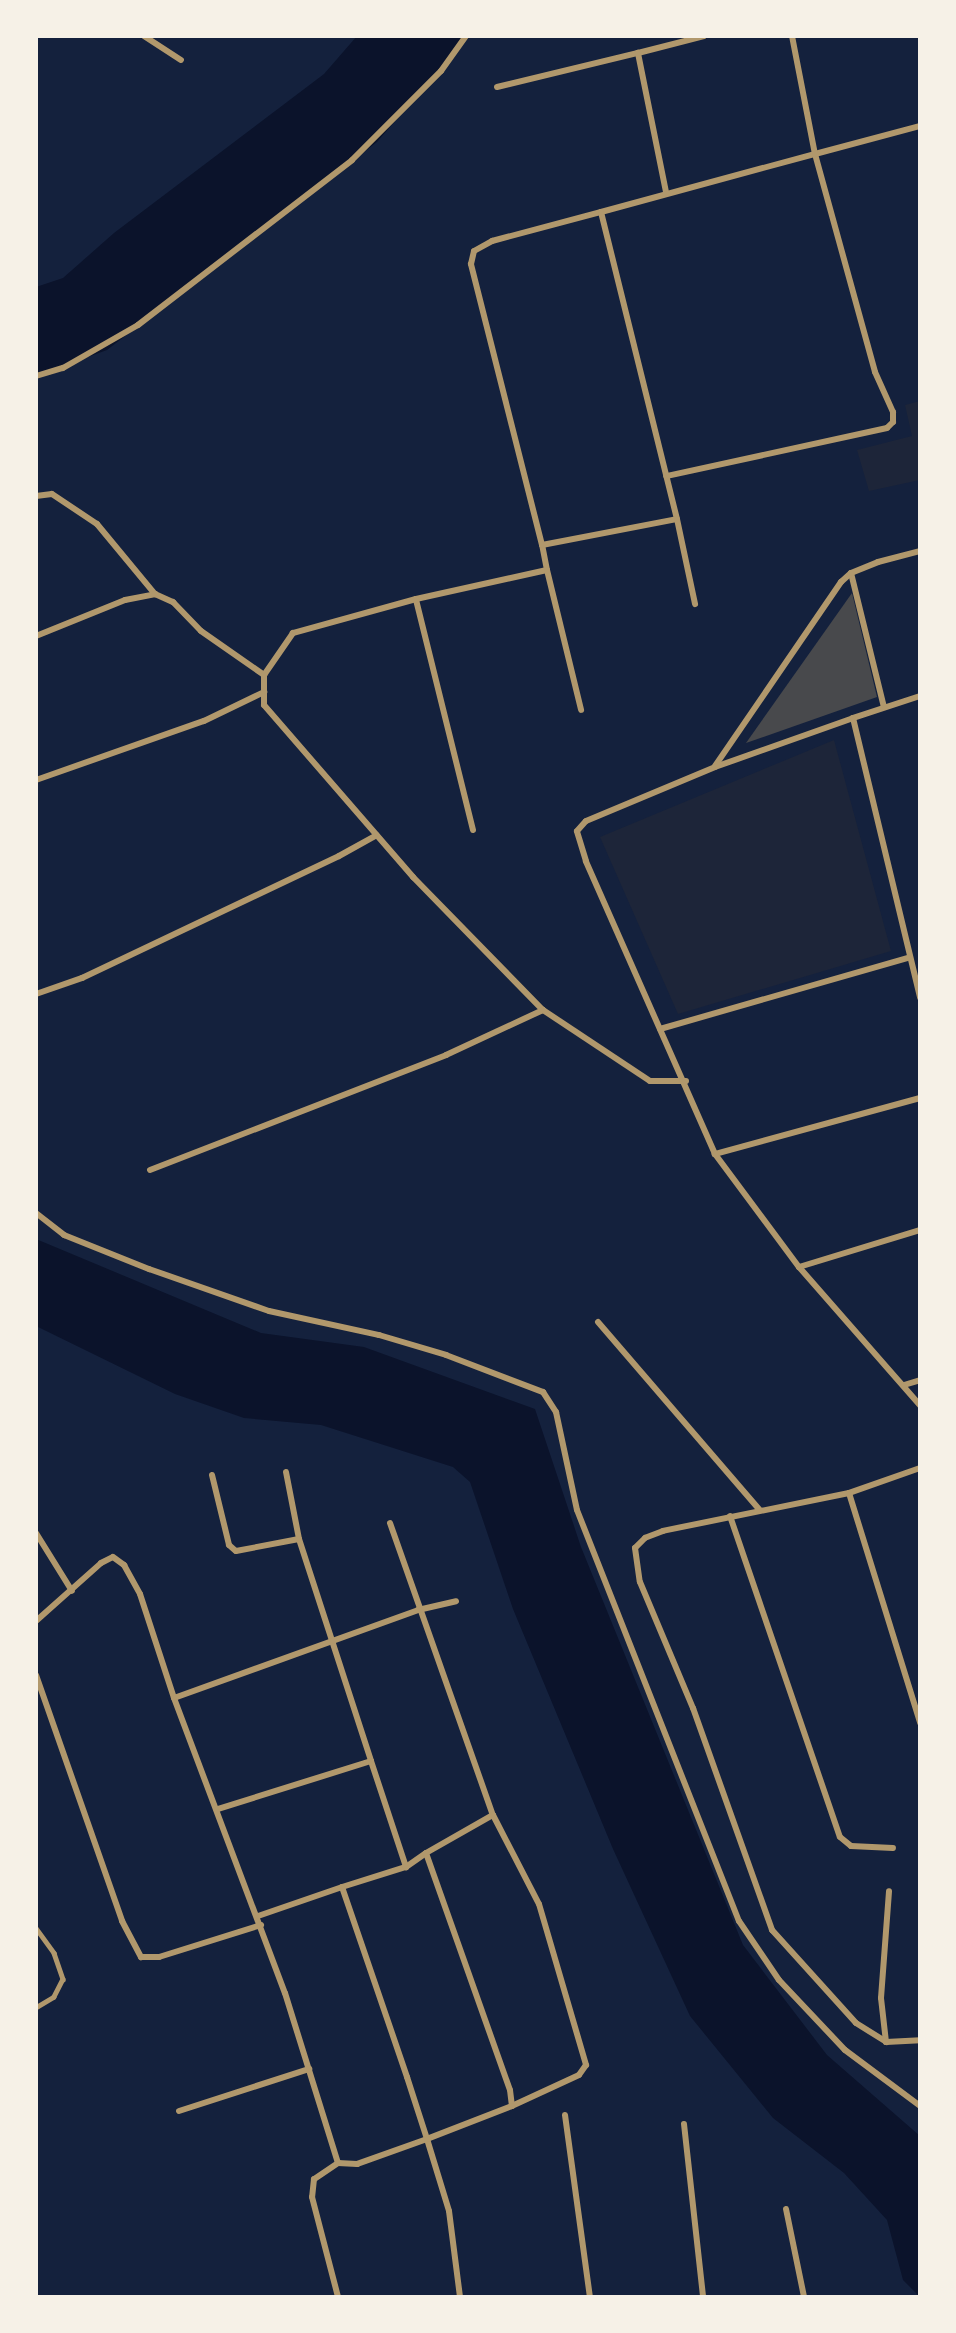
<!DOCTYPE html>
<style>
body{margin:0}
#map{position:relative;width:956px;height:2333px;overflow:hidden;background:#14213d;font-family:Georgia,serif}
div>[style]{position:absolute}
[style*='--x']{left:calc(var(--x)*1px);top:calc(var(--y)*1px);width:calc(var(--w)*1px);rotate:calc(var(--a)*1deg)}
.green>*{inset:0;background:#1d2539}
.water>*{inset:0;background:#0b132b}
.building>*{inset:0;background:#48494c}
.service>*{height:4.5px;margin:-2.25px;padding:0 2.25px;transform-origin:2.25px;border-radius:2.25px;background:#b1986c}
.minor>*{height:6px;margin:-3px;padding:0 3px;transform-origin:3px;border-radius:3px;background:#b1986c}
span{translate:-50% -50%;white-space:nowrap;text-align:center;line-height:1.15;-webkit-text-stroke:6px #f6f1e7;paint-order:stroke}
.frame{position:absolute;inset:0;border:38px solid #f6f1e7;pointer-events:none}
</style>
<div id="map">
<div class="green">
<i style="clip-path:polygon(920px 401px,920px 480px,869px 491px,857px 450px,912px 436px,905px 405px)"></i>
<i style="clip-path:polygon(834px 740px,891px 951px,678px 1014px,600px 837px)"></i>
</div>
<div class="water">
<i style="clip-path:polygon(357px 36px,469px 36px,377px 142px,107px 350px,36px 376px,36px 287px,63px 278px,114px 233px,324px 74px)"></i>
<i style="clip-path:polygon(36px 1239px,261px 1333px,364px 1347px,535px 1409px,581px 1547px,743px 1945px,827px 2055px,920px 2136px,920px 2297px,903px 2280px,887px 2220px,844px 2173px,773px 2118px,690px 2016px,613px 1849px,513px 1609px,470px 1482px,453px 1467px,321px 1425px,244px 1418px,175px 1394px,36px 1326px)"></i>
</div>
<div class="building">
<i style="clip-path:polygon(852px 593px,877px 697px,746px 743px)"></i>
</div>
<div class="service">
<i style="--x:36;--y:1928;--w:31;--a:54"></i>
<i style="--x:54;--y:1953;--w:28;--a:71"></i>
<i style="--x:63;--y:1979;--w:20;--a:117"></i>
<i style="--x:54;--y:1997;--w:21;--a:149"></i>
</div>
<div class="minor">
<i style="--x:144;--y:36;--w:44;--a:33"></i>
<i style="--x:792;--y:36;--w:120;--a:79"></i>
<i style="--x:815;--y:154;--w:109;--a:-14.9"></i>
<i style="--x:497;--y:87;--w:145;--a:-13.6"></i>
<i style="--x:666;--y:192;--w:142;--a:-101.4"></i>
<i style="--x:638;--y:53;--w:68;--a:-14.4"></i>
<i style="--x:601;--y:212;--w:222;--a:-15.2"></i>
<i style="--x:815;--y:154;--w:226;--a:74.6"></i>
<i style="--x:875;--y:372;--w:44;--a:65.8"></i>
<i style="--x:893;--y:412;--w:10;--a:90"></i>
<i style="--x:893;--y:422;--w:8;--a:135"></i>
<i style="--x:887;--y:428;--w:226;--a:167.7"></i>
<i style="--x:36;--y:376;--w:28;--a:-17"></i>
<i style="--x:63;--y:368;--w:86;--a:-29.8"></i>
<i style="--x:138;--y:325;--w:270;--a:-37.6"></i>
<i style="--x:352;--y:160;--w:126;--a:-45"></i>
<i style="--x:441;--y:71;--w:43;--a:-54.5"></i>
<i style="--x:36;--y:496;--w:16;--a:-7"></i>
<i style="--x:52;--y:494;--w:54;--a:33.7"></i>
<i style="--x:97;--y:524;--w:91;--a:50.4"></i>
<i style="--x:542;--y:545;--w:290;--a:-104.2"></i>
<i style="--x:471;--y:264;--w:13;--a:-77"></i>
<i style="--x:474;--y:251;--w:21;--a:-29"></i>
<i style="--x:492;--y:241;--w:113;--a:-14.9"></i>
<i style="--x:601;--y:212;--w:316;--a:76.1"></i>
<i style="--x:547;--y:570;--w:25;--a:-101"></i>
<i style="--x:542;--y:545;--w:137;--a:-10.9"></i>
<i style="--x:677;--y:519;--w:87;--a:78"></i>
<i style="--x:851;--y:573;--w:138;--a:76.2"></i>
<i style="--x:416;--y:599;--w:134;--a:-12.5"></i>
<i style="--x:547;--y:570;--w:144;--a:76.3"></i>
<i style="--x:36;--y:636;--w:96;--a:-22"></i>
<i style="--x:125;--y:600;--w:31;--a:-11"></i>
<i style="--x:155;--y:594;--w:20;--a:24"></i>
<i style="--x:173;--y:602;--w:40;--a:46"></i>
<i style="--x:201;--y:631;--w:77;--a:34.9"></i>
<i style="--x:920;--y:696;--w:71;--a:161.8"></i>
<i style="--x:853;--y:718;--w:288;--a:76.5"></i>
<i style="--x:715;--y:766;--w:223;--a:-55.6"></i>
<i style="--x:841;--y:582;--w:13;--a:-42"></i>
<i style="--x:851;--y:573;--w:29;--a:-22"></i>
<i style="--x:878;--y:562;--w:43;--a:-14.7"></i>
<i style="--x:36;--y:780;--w:178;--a:-19.4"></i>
<i style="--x:204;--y:721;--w:67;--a:-25.8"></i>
<i style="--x:473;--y:830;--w:238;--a:-103.9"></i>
<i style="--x:416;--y:599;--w:128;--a:164.5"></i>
<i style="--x:293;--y:633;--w:51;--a:124.6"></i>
<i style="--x:264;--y:675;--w:30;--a:90"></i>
<i style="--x:264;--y:705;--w:228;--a:49.1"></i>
<i style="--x:413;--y:877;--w:186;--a:45.7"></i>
<i style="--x:543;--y:1010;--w:128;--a:33.6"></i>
<i style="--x:650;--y:1081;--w:36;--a:0"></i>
<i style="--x:36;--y:994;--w:49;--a:-19.2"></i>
<i style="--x:82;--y:978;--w:284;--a:-25.4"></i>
<i style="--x:339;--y:856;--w:43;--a:-28.9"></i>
<i style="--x:660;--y:1029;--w:258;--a:-16"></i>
<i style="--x:920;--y:1098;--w:213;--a:164.7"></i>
<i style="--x:715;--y:1154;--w:141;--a:53.4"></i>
<i style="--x:799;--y:1267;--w:184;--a:48.8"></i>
<i style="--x:715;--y:1154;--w:320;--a:-113.8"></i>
<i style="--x:586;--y:861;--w:31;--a:-107"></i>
<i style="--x:577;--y:831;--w:13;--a:-48"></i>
<i style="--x:586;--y:821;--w:140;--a:-22.7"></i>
<i style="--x:715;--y:767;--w:146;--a:-19.5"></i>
<i style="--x:150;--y:1170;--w:318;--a:-21.2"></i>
<i style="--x:446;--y:1055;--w:107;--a:-24.9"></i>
<i style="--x:36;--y:1213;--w:36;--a:38"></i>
<i style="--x:64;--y:1235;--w:92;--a:21.8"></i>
<i style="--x:149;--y:1269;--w:127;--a:19.3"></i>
<i style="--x:269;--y:1311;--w:113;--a:12.3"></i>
<i style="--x:379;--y:1335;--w:70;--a:16.6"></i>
<i style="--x:446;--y:1355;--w:104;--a:20.9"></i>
<i style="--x:543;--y:1392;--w:24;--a:57"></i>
<i style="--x:556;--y:1412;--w:100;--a:77.9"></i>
<i style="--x:577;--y:1510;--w:442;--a:68.5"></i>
<i style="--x:739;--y:1921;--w:71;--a:55.9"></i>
<i style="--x:779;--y:1980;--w:96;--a:46.7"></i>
<i style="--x:845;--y:2050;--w:94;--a:36.7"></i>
<i style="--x:799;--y:1267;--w:127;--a:-17"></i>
<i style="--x:598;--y:1322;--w:247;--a:49.3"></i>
<i style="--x:904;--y:1385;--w:17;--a:-17"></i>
<i style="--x:920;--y:1468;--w:75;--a:160.6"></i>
<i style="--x:849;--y:1493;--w:190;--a:168.5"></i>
<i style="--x:663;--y:1531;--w:19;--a:159"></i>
<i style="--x:645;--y:1538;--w:14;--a:135"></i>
<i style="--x:635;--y:1548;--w:34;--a:82"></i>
<i style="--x:640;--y:1582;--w:137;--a:67.2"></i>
<i style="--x:693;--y:1708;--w:236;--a:70.4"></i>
<i style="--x:772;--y:1930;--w:125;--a:47.9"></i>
<i style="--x:856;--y:2023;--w:36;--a:32"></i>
<i style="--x:886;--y:2042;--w:34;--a:-3"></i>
<i style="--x:286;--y:1472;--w:68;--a:79"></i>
<i style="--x:212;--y:1475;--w:72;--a:76.3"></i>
<i style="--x:229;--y:1545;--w:9;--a:41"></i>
<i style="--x:236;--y:1551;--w:64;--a:-10.8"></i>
<i style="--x:299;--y:1539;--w:233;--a:72"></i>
<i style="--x:371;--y:1761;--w:160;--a:162.6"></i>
<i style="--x:849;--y:1493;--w:241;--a:72.8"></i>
<i style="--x:730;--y:1516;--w:339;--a:71.1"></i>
<i style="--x:840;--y:1837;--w:14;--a:39"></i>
<i style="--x:851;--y:1846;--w:42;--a:2.7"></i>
<i style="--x:390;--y:1523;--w:310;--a:70.6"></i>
<i style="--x:36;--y:1533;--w:68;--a:58.2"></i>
<i style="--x:36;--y:1621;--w:87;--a:-41.7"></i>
<i style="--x:101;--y:1563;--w:13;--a:-27"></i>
<i style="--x:113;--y:1557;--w:14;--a:36"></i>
<i style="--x:124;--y:1565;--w:33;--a:61"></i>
<i style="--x:140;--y:1594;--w:109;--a:71.9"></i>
<i style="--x:174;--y:1698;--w:315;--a:69.4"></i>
<i style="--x:285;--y:1993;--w:178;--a:72.7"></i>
<i style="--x:338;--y:2163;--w:29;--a:146"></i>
<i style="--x:314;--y:2179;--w:18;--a:96"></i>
<i style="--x:312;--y:2197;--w:103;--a:75.4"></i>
<i style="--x:36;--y:1675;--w:261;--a:70.7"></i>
<i style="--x:122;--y:1921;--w:41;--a:62.2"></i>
<i style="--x:141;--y:1957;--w:18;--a:0"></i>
<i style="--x:159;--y:1957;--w:107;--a:-17.4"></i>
<i style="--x:174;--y:1698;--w:259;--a:-19.8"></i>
<i style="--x:418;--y:1610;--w:39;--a:-13"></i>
<i style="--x:371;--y:1761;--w:112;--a:71.7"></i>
<i style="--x:426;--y:1853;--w:77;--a:-29.6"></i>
<i style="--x:493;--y:1815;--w:100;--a:62.7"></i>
<i style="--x:539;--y:1904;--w:168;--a:73.7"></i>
<i style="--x:586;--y:2065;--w:12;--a:125"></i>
<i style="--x:579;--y:2075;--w:74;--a:155.2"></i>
<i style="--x:342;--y:1887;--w:67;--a:-17.4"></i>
<i style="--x:406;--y:1867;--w:24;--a:-35"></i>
<i style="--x:426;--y:1853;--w:251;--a:70.5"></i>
<i style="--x:510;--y:2090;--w:16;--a:83"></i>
<i style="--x:512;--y:2106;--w:91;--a:158.8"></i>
<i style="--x:427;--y:2139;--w:75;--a:73"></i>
<i style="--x:449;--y:2211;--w:87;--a:82.7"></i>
<i style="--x:258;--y:1916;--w:89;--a:-19"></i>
<i style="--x:342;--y:1887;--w:201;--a:71.1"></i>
<i style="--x:407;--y:2077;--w:65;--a:72.1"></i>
<i style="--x:427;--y:2139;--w:74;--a:160.3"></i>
<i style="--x:357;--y:2164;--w:19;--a:-177"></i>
<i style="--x:886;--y:2042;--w:44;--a:-96.5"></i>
<i style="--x:881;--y:1998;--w:107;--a:-85.7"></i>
<i style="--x:179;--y:2111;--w:137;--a:-17.9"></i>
<i style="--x:565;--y:2115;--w:184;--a:82.2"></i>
<i style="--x:684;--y:2124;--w:174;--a:83.7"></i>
<i style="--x:786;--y:2209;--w:90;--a:78.4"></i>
</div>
<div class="frame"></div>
</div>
